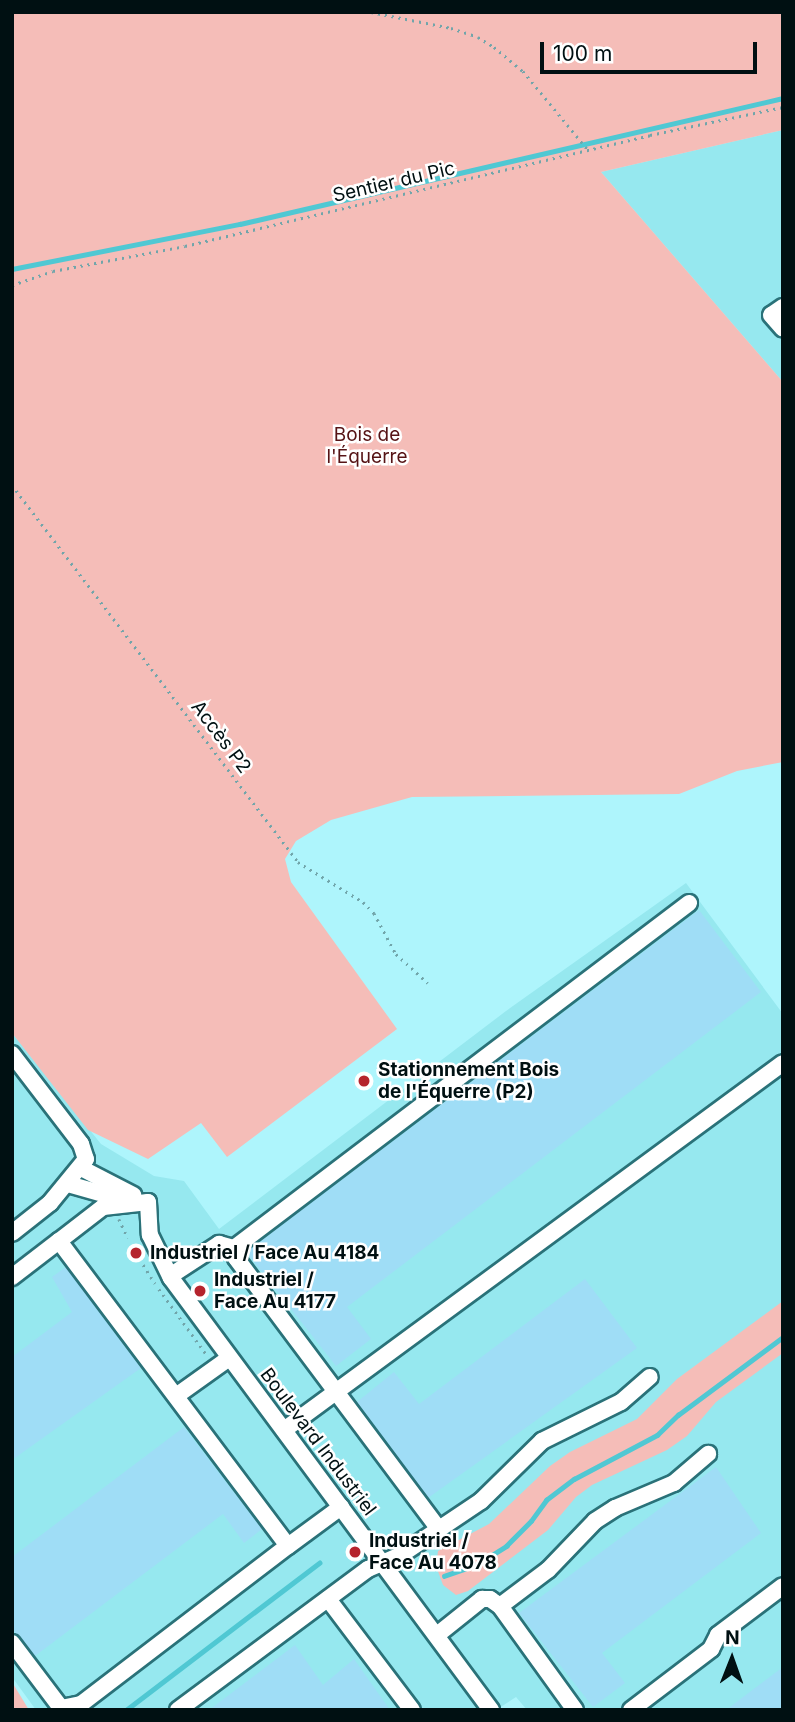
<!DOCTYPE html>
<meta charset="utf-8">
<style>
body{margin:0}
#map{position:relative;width:795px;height:1722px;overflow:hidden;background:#aef5fc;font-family:Inter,sans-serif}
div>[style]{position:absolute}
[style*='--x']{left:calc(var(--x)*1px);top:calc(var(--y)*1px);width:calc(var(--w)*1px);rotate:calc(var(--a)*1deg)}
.built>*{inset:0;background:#96e8ef}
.green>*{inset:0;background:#f5bdb8}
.stream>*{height:4.5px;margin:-2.25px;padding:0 2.25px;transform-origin:2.25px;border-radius:2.25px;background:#50c8d3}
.building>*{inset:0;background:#9fddf6}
.path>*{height:2.5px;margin-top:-1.25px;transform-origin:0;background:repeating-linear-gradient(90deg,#71a5aa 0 2px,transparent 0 7px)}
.roads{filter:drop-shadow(2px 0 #2a7279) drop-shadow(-2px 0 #2a7279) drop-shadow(0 2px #2a7279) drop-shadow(0 -2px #2a7279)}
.minor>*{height:16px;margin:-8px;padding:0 8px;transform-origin:8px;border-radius:8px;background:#fff}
.dots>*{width:19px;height:19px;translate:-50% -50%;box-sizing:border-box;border:4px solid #fff;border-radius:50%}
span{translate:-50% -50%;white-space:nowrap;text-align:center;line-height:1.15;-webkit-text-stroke:5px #fff;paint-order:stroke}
.street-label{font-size:19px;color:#001012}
.park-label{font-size:19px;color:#561315}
.poi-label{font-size:19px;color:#001012;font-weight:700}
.left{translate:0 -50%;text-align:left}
.frame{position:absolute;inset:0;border:14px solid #001012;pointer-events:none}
.north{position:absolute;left:697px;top:1624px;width:70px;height:70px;-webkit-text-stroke:5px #fff;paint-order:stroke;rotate:1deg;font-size:19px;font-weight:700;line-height:28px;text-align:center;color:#001012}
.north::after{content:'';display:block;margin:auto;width:24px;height:32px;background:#001012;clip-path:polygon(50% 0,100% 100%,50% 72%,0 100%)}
.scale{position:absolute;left:540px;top:42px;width:217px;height:32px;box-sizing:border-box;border:4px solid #001012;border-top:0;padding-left:9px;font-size:21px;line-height:24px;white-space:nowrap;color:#001012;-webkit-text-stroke:5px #fff;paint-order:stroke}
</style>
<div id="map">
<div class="built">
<i style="clip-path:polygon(783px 130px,783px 382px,601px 172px)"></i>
<i style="clip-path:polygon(686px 883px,783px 1014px,783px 1710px,527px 1710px,516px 1697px,496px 1710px,36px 1710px,12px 1677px,12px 1033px,101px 1144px,154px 1176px,184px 1181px,219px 1229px,506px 1011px)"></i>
</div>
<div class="green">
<i style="clip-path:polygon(12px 12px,783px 12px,783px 130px,601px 172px,783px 382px,783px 762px,737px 771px,679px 794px,412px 797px,331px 820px,296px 841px,285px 859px,291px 882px,397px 1029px,227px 1157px,201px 1123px,148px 1159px,88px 1130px,12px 1033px)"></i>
<i style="clip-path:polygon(783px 1301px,783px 1353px,716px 1402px,687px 1436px,667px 1450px,592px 1485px,576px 1497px,548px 1530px,468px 1591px,456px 1595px,443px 1585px,436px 1566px,438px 1551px,489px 1524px,550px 1466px,570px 1452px,637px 1419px,677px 1379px)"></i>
<i style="clip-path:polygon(12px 1682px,29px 1710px,12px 1710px)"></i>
</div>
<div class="stream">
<i style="--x:12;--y:269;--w:232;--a:-11.2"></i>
<i style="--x:240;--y:224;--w:557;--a:-13.06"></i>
<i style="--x:444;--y:1576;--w:34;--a:-19"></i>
<i style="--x:476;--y:1565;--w:36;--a:-32"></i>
<i style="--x:506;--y:1546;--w:35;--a:-45"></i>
<i style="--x:531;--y:1521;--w:26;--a:-54"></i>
<i style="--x:546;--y:1500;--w:35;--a:-37"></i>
<i style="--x:574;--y:1479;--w:94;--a:-27.9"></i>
<i style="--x:657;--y:1435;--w:29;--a:-44"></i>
<i style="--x:678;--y:1415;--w:131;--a:-36.6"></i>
<i style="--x:126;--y:1710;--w:243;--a:-37.3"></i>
</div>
<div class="building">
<i style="clip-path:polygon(699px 910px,761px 992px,347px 1307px,371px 1339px,336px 1366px,246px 1252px)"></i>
<i style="clip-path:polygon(66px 1267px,141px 1368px,12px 1460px,12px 1357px,72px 1312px,52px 1277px)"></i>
<i style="clip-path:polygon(585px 1279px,637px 1348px,428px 1498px,357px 1402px,394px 1372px,419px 1404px)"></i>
<i style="clip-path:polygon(184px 1427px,262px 1529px,244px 1543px,223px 1514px,35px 1656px,12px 1629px,12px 1557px)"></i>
<i style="clip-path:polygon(716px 1467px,761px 1533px,602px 1653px,625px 1683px,593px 1707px,519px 1613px)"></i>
<i style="clip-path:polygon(295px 1645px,323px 1685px,354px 1659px,390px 1710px,209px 1710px)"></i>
<i style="clip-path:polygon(783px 1667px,783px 1710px,726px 1710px)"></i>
</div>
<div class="path">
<i style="--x:371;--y:12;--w:82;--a:11.3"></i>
<i style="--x:451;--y:28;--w:28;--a:18"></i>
<i style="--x:478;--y:37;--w:19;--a:32"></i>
<i style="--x:494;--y:47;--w:38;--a:40"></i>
<i style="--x:523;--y:71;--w:104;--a:50.5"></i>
<i style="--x:12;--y:285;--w:43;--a:-18.9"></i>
<i style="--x:53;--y:271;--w:134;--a:-10.7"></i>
<i style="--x:185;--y:246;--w:478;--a:-13.4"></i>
<i style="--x:650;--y:135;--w:136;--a:-11.9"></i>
<i style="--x:12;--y:485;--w:473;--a:52.8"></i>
<i style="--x:298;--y:862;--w:76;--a:31.6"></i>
<i style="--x:363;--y:902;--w:16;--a:45"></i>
<i style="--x:374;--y:913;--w:47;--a:61.8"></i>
<i style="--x:396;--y:954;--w:43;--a:42.2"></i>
<i style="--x:119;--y:1219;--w:21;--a:65"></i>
<i style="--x:136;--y:1253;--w:36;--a:58"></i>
<i style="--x:159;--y:1289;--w:80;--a:54.1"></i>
</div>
<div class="roads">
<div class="minor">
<i style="--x:783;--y:307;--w:14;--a:146"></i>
<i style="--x:771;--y:315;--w:18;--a:49"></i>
<i style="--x:12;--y:1054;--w:113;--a:52.5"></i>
<i style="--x:81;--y:1144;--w:16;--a:72"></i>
<i style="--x:86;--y:1159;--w:57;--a:129.3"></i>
<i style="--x:50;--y:1203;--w:48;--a:141.7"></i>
<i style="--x:81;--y:1168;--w:59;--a:27.4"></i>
<i style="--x:68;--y:1184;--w:55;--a:15.8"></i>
<i style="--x:148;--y:1202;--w:33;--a:87"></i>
<i style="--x:150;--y:1235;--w:48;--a:64"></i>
<i style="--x:171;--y:1278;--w:538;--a:53.47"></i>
<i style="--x:148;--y:1202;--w:45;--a:173.7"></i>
<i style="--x:103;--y:1207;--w:56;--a:142.3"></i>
<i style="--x:59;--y:1241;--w:381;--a:53.1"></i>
<i style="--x:288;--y:1546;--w:66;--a:-36.3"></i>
<i style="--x:170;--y:1276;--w:59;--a:-33.1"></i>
<i style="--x:219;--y:1244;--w:16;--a:15"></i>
<i style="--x:12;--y:1277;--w:59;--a:-37.5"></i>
<i style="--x:176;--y:1396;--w:65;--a:-35.6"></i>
<i style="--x:284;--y:1430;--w:619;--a:-36.33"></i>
<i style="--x:438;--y:1528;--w:337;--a:-126.8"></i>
<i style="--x:236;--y:1258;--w:10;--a:-101"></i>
<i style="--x:234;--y:1248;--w:571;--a:-37.17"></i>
<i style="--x:328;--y:1599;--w:139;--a:52.9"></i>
<i style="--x:437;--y:1635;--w:58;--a:-38.7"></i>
<i style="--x:482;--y:1599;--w:8;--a:0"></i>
<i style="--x:490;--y:1599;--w:12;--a:35"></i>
<i style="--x:12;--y:1643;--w:81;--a:53"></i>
<i style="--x:61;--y:1708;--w:20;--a:-11"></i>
<i style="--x:81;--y:1704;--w:260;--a:-37.4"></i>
<i style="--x:178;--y:1710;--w:237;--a:-36.6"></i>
<i style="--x:368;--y:1569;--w:34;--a:-23"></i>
<i style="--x:399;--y:1556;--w:99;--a:-33.9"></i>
<i style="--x:481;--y:1501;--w:86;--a:-44.5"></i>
<i style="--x:542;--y:1441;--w:88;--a:-26.3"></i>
<i style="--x:621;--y:1402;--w:38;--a:-41"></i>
<i style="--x:575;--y:1710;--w:128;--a:-125.8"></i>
<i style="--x:500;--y:1606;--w:60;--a:-36.9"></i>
<i style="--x:548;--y:1570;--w:68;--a:-46.2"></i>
<i style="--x:595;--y:1521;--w:24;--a:-33"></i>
<i style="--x:615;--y:1508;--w:64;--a:-23"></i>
<i style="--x:674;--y:1483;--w:45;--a:-40.5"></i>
<i style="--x:631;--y:1710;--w:101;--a:-37.3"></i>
<i style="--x:711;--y:1649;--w:16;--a:-63"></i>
<i style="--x:718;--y:1635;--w:81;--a:-37"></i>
</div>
</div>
<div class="dots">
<i style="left:364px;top:1081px;background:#b5242d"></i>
<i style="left:136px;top:1253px;background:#b5242d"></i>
<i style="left:200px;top:1291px;background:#b5242d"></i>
<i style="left:355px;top:1552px;background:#b5242d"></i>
</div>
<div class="street-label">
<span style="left:394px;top:182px;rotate:-13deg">Sentier du Pic</span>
<span style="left:221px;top:737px;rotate:53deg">Accès P2</span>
<span style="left:318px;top:1442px;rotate:53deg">Boulevard Industriel</span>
</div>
<div class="park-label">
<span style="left:367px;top:446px">Bois de<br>l'Équerre</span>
</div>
<div class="poi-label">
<span class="left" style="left:378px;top:1081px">Stationnement Bois<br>de l'Équerre (P2)</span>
<span class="left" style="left:150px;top:1253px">Industriel / Face Au 4184</span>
<span class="left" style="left:214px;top:1291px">Industriel /<br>Face Au 4177</span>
<span class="left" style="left:369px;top:1552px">Industriel /<br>Face Au 4078</span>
</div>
<div class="frame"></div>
<div class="north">N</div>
<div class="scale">100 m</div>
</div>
